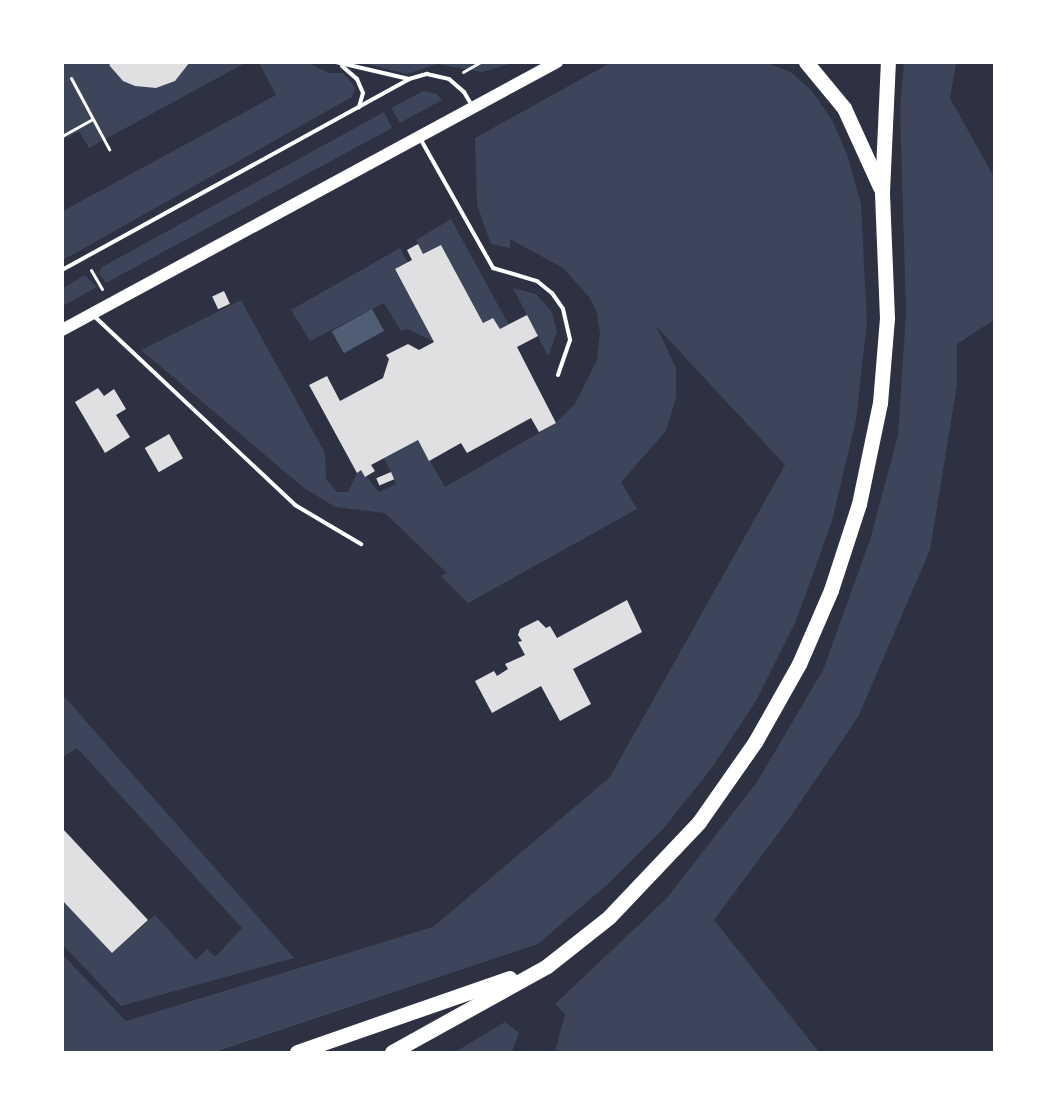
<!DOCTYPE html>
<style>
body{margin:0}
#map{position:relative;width:1057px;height:1115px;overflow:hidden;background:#2d3142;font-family:"DejaVu Sans",sans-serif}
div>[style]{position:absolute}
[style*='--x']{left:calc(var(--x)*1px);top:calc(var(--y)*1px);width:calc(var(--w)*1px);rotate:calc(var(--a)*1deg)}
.green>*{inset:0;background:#3c4559}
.water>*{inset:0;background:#4f5d75;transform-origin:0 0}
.building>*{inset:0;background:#e0e0e3;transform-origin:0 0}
.path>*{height:3px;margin:-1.5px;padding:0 1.5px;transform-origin:1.5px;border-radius:1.5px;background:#fff}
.service>*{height:4px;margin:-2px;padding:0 2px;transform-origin:2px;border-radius:2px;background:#fff}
.primary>*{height:12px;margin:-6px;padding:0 6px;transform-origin:6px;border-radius:6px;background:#fff}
.motorway>*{height:15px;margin:-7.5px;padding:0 7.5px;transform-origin:7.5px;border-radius:7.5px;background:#fff}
span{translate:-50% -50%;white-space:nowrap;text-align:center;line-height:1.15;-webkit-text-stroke:4.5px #fff;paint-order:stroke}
.frame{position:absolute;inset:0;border:64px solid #fff;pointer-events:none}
</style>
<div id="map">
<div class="green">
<i style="clip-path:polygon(63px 63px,113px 63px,109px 65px,123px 81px,135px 86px,156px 88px,175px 81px,190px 63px,245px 63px,89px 148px,79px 131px,63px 140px)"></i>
<i style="clip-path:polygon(259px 63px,309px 63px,329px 73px,343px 73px,355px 87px,352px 97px,63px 260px,63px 211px,276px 95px)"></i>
<i style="clip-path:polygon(363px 63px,513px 63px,482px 72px,437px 64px,407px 74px)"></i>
<i style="clip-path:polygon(610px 63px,767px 63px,791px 72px,812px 91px,832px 120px,848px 157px,861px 204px,867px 322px,856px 420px,832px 521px,796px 621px,756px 701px,711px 769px,663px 829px,609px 883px,538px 944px,215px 1052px,63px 1052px,62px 954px,126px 1021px,433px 927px,610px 777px,785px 465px,656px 326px,676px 368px,676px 398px,666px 431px,621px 482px,637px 509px,468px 603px,441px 576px,447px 573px,385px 513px,335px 507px,304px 488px,141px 350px,241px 300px,325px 453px,326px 479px,337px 492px,348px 492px,357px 473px,361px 470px,379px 492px,396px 484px,384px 458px,418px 440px,445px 487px,556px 423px,575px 404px,597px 360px,600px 334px,597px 313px,590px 298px,563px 268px,510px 239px,510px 248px,491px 244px,477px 205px,475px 138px)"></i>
<i style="clip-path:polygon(904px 63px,956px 63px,950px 98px,994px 177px,994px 320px,957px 344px,957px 385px,930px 550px,858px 717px,791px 816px,714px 920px,819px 1052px,555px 1052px,565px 1014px,555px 1004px,667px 898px,757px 782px,823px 670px,870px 540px,898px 435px,906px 312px,900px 109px)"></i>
<i style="clip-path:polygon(423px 91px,437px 94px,442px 100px,400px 123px,391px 108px)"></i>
<i style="clip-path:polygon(384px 112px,392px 128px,106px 283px,99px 273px,102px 267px)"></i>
<i style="clip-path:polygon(451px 219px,509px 325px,500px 329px,493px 318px,483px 323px,441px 245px,423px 254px,416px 240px)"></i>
<i style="clip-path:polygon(400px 248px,408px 263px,395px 270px,434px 342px,408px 329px,401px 331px,384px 303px,310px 341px,291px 310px)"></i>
<i style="clip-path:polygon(85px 275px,97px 287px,63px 306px,63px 288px)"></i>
<i style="clip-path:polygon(513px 288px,536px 294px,552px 312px,557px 332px,548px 356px)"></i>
<i style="clip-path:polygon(62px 694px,294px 958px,121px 1006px,63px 945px,63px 900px,112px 953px,155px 915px,196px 960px,207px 949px,215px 957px,242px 928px,77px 748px,63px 757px)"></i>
<i style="clip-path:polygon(505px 1022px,519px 1033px,512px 1052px,455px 1052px)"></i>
</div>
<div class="water">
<i style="left:372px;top:309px;width:25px;height:46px;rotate:61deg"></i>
</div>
<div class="building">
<i style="clip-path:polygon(113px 62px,190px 62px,175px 81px,156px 88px,135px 86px,123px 81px,109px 65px)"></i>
<i style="clip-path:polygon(418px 244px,423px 254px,441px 245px,483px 323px,493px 318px,500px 329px,527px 315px,538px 336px,517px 347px,556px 423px,539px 432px,531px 418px,467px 453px,461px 443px,429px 461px,418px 440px,371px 465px,375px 471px,365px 477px,361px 470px,357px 473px,309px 385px,327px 376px,340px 401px,383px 378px,389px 359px,386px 355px,408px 344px,419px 350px,434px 342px,395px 269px,412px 260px,407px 250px)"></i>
<i style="left:224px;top:291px;width:14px;height:13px;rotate:65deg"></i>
<i style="clip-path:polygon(98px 388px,104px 396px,114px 389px,126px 409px,116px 415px,130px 437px,105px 453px,75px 402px)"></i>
<i style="left:169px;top:434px;width:28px;height:28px;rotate:60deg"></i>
<i style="left:391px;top:472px;width:8px;height:16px;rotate:67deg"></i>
<i style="clip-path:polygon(627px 600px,642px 632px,573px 669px,591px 704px,560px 721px,541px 686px,492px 713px,475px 681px,494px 671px,497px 676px,508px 669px,505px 664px,525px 655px,518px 642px,522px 641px,518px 635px,520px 629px,538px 620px,546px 628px,550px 626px,557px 638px)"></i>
<i style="clip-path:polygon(62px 828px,148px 920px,112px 953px,62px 900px)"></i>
</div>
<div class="path">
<i style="--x:463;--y:72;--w:20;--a:-30"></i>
<i style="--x:71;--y:78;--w:81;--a:61.8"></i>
<i style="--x:62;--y:136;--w:35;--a:-29"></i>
<i style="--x:91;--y:270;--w:22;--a:60"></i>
</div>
<div class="service">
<i style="--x:336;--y:62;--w:75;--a:13.1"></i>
<i style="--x:342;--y:66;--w:20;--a:41"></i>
<i style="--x:357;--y:79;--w:15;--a:67"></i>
<i style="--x:363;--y:93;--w:15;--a:106"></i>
<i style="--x:421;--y:140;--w:147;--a:60.6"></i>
<i style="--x:493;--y:268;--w:46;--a:16.5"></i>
<i style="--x:537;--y:281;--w:19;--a:39"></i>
<i style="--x:552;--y:293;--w:19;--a:55"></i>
<i style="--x:563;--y:309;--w:32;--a:77"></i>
<i style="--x:570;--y:340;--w:37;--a:109"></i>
<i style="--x:62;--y:270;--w:396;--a:-28.8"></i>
<i style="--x:409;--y:79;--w:19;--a:-16"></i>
<i style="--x:427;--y:74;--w:23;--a:13"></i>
<i style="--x:449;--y:79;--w:20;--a:41"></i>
<i style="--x:464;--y:92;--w:16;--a:60"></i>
<i style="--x:94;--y:316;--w:276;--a:43.2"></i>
<i style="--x:295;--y:505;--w:77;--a:30.6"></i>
</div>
<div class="primary">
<i style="--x:62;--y:330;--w:563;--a:-28.43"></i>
</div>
<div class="motorway">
<i style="--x:806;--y:62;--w:60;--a:50.4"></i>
<i style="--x:844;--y:108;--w:87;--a:65.5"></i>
<i style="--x:297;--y:1052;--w:225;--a:-19.2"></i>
<i style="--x:392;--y:1052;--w:177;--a:-29"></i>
<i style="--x:547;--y:966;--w:79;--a:-38.3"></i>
<i style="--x:609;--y:917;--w:131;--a:-46.5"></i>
<i style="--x:699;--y:822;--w:98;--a:-55"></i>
<i style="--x:755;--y:742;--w:90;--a:-60.6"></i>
<i style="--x:799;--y:664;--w:81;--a:-66.6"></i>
<i style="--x:831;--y:590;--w:90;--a:-72"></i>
<i style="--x:859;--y:504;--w:103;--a:-78.3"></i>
<i style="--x:880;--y:403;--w:85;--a:-85.3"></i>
<i style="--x:887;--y:318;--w:126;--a:-92.3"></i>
<i style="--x:882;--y:192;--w:130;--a:-87.4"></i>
</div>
<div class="frame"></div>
</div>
